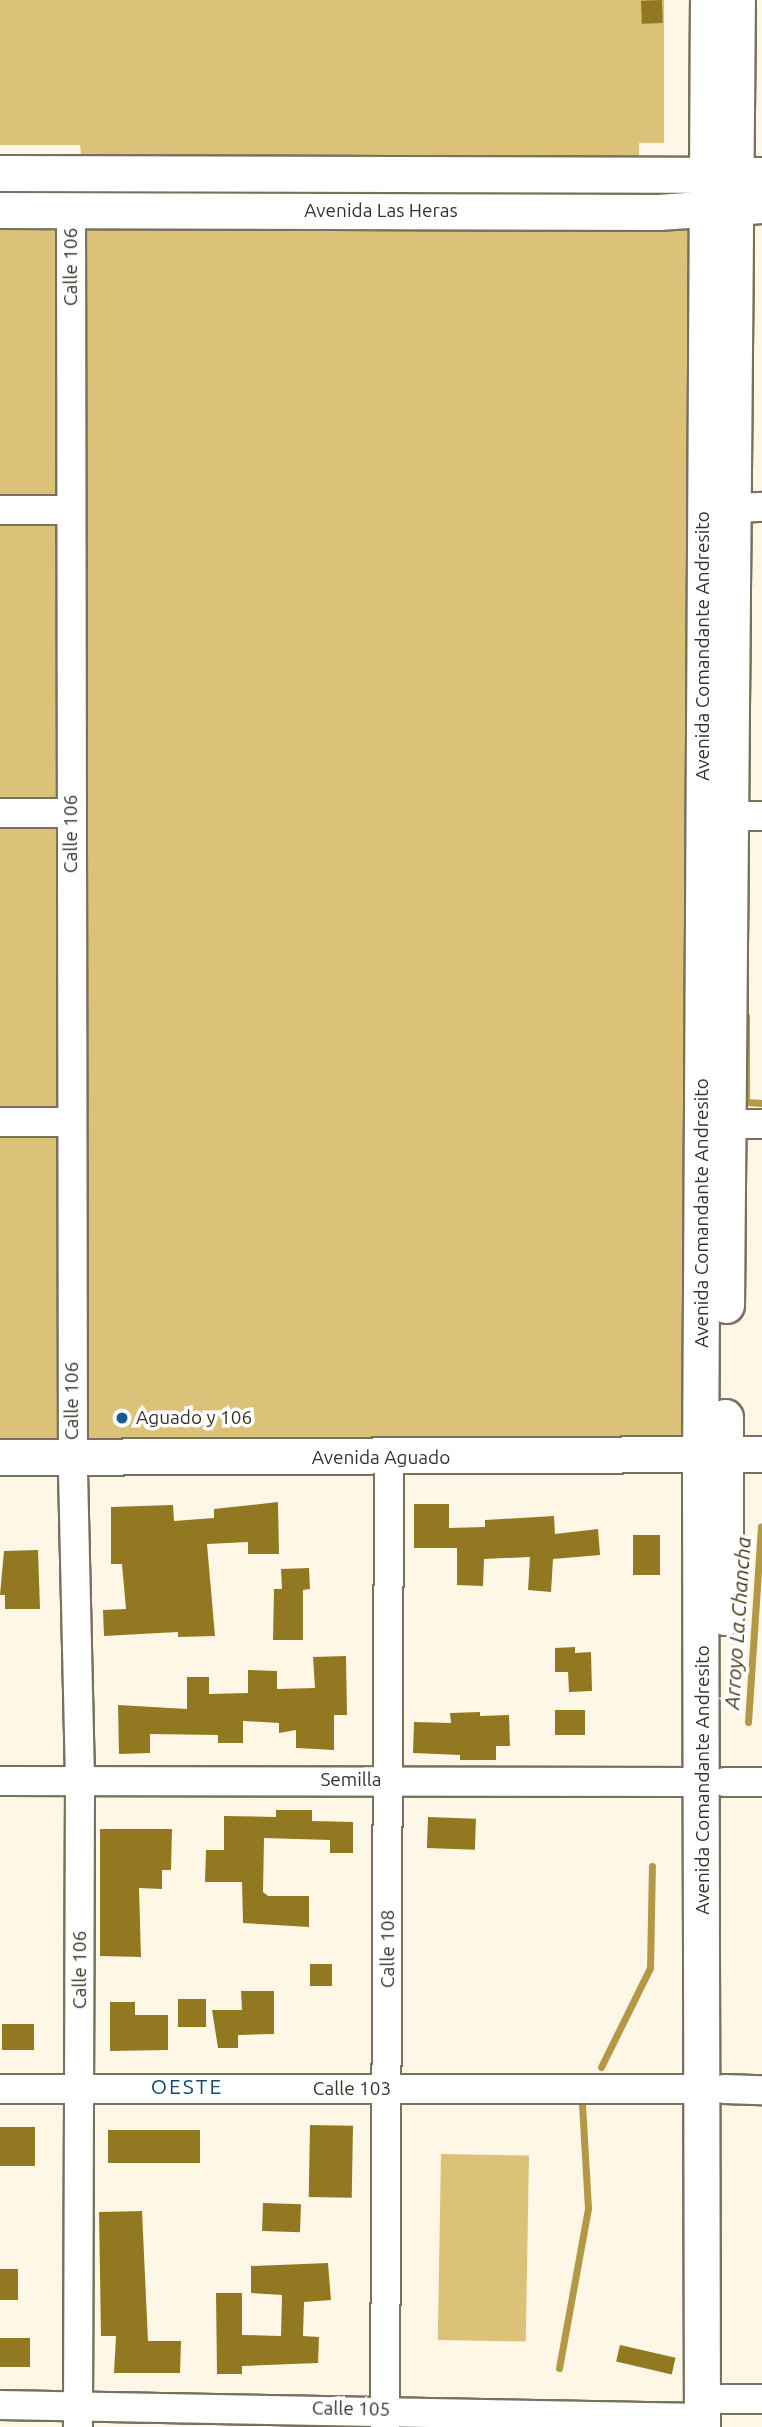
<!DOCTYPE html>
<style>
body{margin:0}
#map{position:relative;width:762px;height:2427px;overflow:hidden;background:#fef7e6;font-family:Ubuntu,sans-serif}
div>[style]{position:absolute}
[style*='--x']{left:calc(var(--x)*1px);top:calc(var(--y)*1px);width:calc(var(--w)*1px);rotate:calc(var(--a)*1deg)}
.green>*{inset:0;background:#dcc279;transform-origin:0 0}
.stream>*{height:7px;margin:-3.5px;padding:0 3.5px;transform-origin:3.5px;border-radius:3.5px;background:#b49846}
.building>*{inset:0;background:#937822;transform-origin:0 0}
.roads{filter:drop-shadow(2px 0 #78715e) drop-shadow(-2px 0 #78715e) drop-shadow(0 2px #78715e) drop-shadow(0 -2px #78715e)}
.minor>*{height:28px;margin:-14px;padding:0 14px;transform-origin:14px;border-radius:14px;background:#fff}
.major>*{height:35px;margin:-17.5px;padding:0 17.5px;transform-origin:17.5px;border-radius:17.5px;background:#fff}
.dots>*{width:19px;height:19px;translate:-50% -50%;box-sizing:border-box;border:4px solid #fff;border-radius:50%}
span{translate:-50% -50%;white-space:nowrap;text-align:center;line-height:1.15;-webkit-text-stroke:7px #fff;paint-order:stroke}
.street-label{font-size:19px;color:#36332b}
.poi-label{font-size:19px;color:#36332b}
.left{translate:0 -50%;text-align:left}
.water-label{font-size:21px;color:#443714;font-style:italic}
.neighbourhood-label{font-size:21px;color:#18486d;letter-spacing:2px}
</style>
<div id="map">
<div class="green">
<i style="clip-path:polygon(0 0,664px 0,664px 143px,639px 143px,639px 209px,698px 210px,691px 1453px,0 1452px,0 209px,87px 209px,80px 145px,0 145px)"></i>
<i style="left:441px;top:2154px;width:88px;height:186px;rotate:1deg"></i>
</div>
<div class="stream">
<i style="--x:746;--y:1016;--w:86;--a:90"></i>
<i style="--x:746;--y:1102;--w:16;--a:4"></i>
<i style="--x:748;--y:1722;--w:196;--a:-86.2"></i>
<i style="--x:601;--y:2067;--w:110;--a:-63.7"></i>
<i style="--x:650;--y:1968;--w:102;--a:-88.9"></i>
<i style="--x:559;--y:2368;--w:163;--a:-79.7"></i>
<i style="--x:588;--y:2208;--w:105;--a:-93.3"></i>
</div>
<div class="building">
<i style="left:662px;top:0;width:23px;height:21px;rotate:88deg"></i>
<i style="clip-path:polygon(278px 1502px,279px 1554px,248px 1554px,248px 1542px,207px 1544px,215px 1636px,178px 1637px,178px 1632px,104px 1636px,103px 1610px,126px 1609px,122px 1564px,111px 1564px,111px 1507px,173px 1505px,174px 1521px,214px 1518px,214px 1509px)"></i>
<i style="clip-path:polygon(414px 1504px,449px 1504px,449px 1528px,485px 1527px,485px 1520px,554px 1516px,555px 1534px,598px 1529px,600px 1555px,553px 1559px,551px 1592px,528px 1590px,530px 1557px,484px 1559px,483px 1586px,457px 1585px,457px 1548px,414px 1548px)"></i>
<i style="left:633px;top:1535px;width:27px;height:40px"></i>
<i style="clip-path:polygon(38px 1550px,40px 1609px,5px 1609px,5px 1595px,0 1595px,4px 1551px)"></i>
<i style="clip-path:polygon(309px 1568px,310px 1589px,303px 1590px,303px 1640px,273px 1640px,274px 1589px,282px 1589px,281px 1569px)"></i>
<i style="clip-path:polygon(575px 1647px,575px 1653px,591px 1652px,592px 1691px,569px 1692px,568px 1672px,555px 1672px,555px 1648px)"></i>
<i style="clip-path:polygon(346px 1656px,347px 1715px,334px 1715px,334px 1750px,296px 1748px,296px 1730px,279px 1733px,279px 1723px,243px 1721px,243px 1743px,218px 1743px,218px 1735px,150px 1734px,150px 1753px,119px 1754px,118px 1705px,187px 1709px,187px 1677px,209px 1677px,209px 1694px,248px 1693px,248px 1670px,277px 1671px,277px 1689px,315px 1688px,313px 1657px)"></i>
<i style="left:555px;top:1710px;width:30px;height:25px"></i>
<i style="clip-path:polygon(480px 1712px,480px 1716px,509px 1715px,510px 1746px,496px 1746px,496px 1760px,460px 1760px,460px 1755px,413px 1753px,414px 1722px,451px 1723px,450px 1713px)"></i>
<i style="clip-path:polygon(276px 1810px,312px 1810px,312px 1821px,353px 1822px,353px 1853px,330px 1853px,330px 1840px,264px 1838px,263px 1892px,268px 1896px,309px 1896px,309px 1927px,243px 1923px,242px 1882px,205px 1882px,206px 1850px,224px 1850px,224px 1816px,276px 1817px)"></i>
<i style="left:428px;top:1817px;width:48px;height:31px;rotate:2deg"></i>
<i style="clip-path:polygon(100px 1829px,172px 1829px,171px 1870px,162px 1870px,162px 1889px,139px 1888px,141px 1957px,100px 1956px)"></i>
<i style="left:310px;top:1964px;width:22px;height:22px"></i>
<i style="clip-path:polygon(241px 1991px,274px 1991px,274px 2034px,238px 2035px,238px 2048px,218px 2048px,212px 2010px,242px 2010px)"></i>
<i style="left:178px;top:1999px;width:28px;height:28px"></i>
<i style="clip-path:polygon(110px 2002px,135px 2002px,135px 2015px,168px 2015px,168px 2050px,110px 2051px)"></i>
<i style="left:34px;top:2024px;width:26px;height:32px;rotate:90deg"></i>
<i style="left:310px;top:2125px;width:43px;height:72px;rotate:1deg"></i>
<i style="left:35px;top:2127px;width:39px;height:35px;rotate:90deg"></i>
<i style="left:200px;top:2130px;width:33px;height:92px;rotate:90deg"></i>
<i style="left:263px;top:2203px;width:38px;height:28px;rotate:2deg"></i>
<i style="clip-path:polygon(142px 2211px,148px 2341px,181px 2341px,180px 2373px,114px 2373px,116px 2336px,101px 2336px,99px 2212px)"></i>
<i style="clip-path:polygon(328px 2263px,331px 2300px,304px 2302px,303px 2336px,319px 2337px,318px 2363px,242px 2366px,242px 2374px,217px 2374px,216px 2293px,242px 2293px,242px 2335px,281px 2336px,282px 2295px,251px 2293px,251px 2266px)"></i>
<i style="left:0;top:2269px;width:18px;height:31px"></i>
<i style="left:0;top:2338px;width:30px;height:29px"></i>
<i style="left:620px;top:2345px;width:57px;height:17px;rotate:13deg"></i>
</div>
<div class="roads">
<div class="minor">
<i style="--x:71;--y:210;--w:1248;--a:89.91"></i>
<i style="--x:731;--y:508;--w:31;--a:-2"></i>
<i style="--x:0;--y:510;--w:70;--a:0"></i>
<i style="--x:0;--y:813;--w:71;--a:0"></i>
<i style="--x:709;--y:816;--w:53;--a:0"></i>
<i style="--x:0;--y:1122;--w:72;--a:0"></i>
<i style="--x:727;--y:1124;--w:35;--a:0"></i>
<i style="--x:73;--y:1471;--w:310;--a:88.7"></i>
<i style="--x:80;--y:1781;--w:646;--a:90.18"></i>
<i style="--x:0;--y:1781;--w:703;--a:0.08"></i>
<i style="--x:725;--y:1782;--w:37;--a:0"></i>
<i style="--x:0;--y:2089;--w:705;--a:0"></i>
<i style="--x:724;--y:2089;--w:38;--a:2"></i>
<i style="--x:723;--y:2399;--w:39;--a:0"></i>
<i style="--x:0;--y:2405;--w:702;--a:1.06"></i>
<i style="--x:385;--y:2427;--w:955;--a:-89.76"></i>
</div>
<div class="major">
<i style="--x:0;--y:173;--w:762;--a:0.15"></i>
<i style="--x:0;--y:210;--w:658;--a:0.17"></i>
<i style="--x:658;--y:212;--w:104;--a:-3.9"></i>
<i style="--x:726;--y:1305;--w:1305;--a:-89.52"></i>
<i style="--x:725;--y:1417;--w:200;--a:90"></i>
<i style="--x:0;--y:1457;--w:762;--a:-0.23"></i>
<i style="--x:702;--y:2427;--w:953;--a:-90.12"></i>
<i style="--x:700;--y:1474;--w:1474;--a:-89.69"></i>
</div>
</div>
<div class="dots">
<i style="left:122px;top:1418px;background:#145f92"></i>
</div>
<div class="street-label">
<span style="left:381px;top:211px">Avenida Las Heras</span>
<span style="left:71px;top:267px;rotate:-90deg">Calle 106</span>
<span style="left:703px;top:646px;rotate:-90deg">Avenida Comandante Andresito</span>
<span style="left:71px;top:834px;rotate:-90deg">Calle 106</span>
<span style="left:702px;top:1213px;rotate:-90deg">Avenida Comandante Andresito</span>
<span style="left:72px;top:1401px;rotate:-90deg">Calle 106</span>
<span style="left:381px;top:1458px">Avenida Aguado</span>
<span style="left:351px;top:1780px">Semilla</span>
<span style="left:703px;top:1780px;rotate:-90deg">Avenida Comandante Andresito</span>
<span style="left:388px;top:1949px;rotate:-90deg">Calle 108</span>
<span style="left:80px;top:1970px;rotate:-90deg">Calle 106</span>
<span style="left:352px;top:2089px">Calle 103</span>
<span style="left:351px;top:2409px;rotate:1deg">Calle 105</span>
</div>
<div class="poi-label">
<span class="left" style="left:136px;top:1418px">Aguado y 106</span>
</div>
<div class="water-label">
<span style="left:737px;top:1623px;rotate:-86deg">Arroyo La Chancha</span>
</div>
<div class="neighbourhood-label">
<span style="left:187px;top:2086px">OESTE</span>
</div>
</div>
